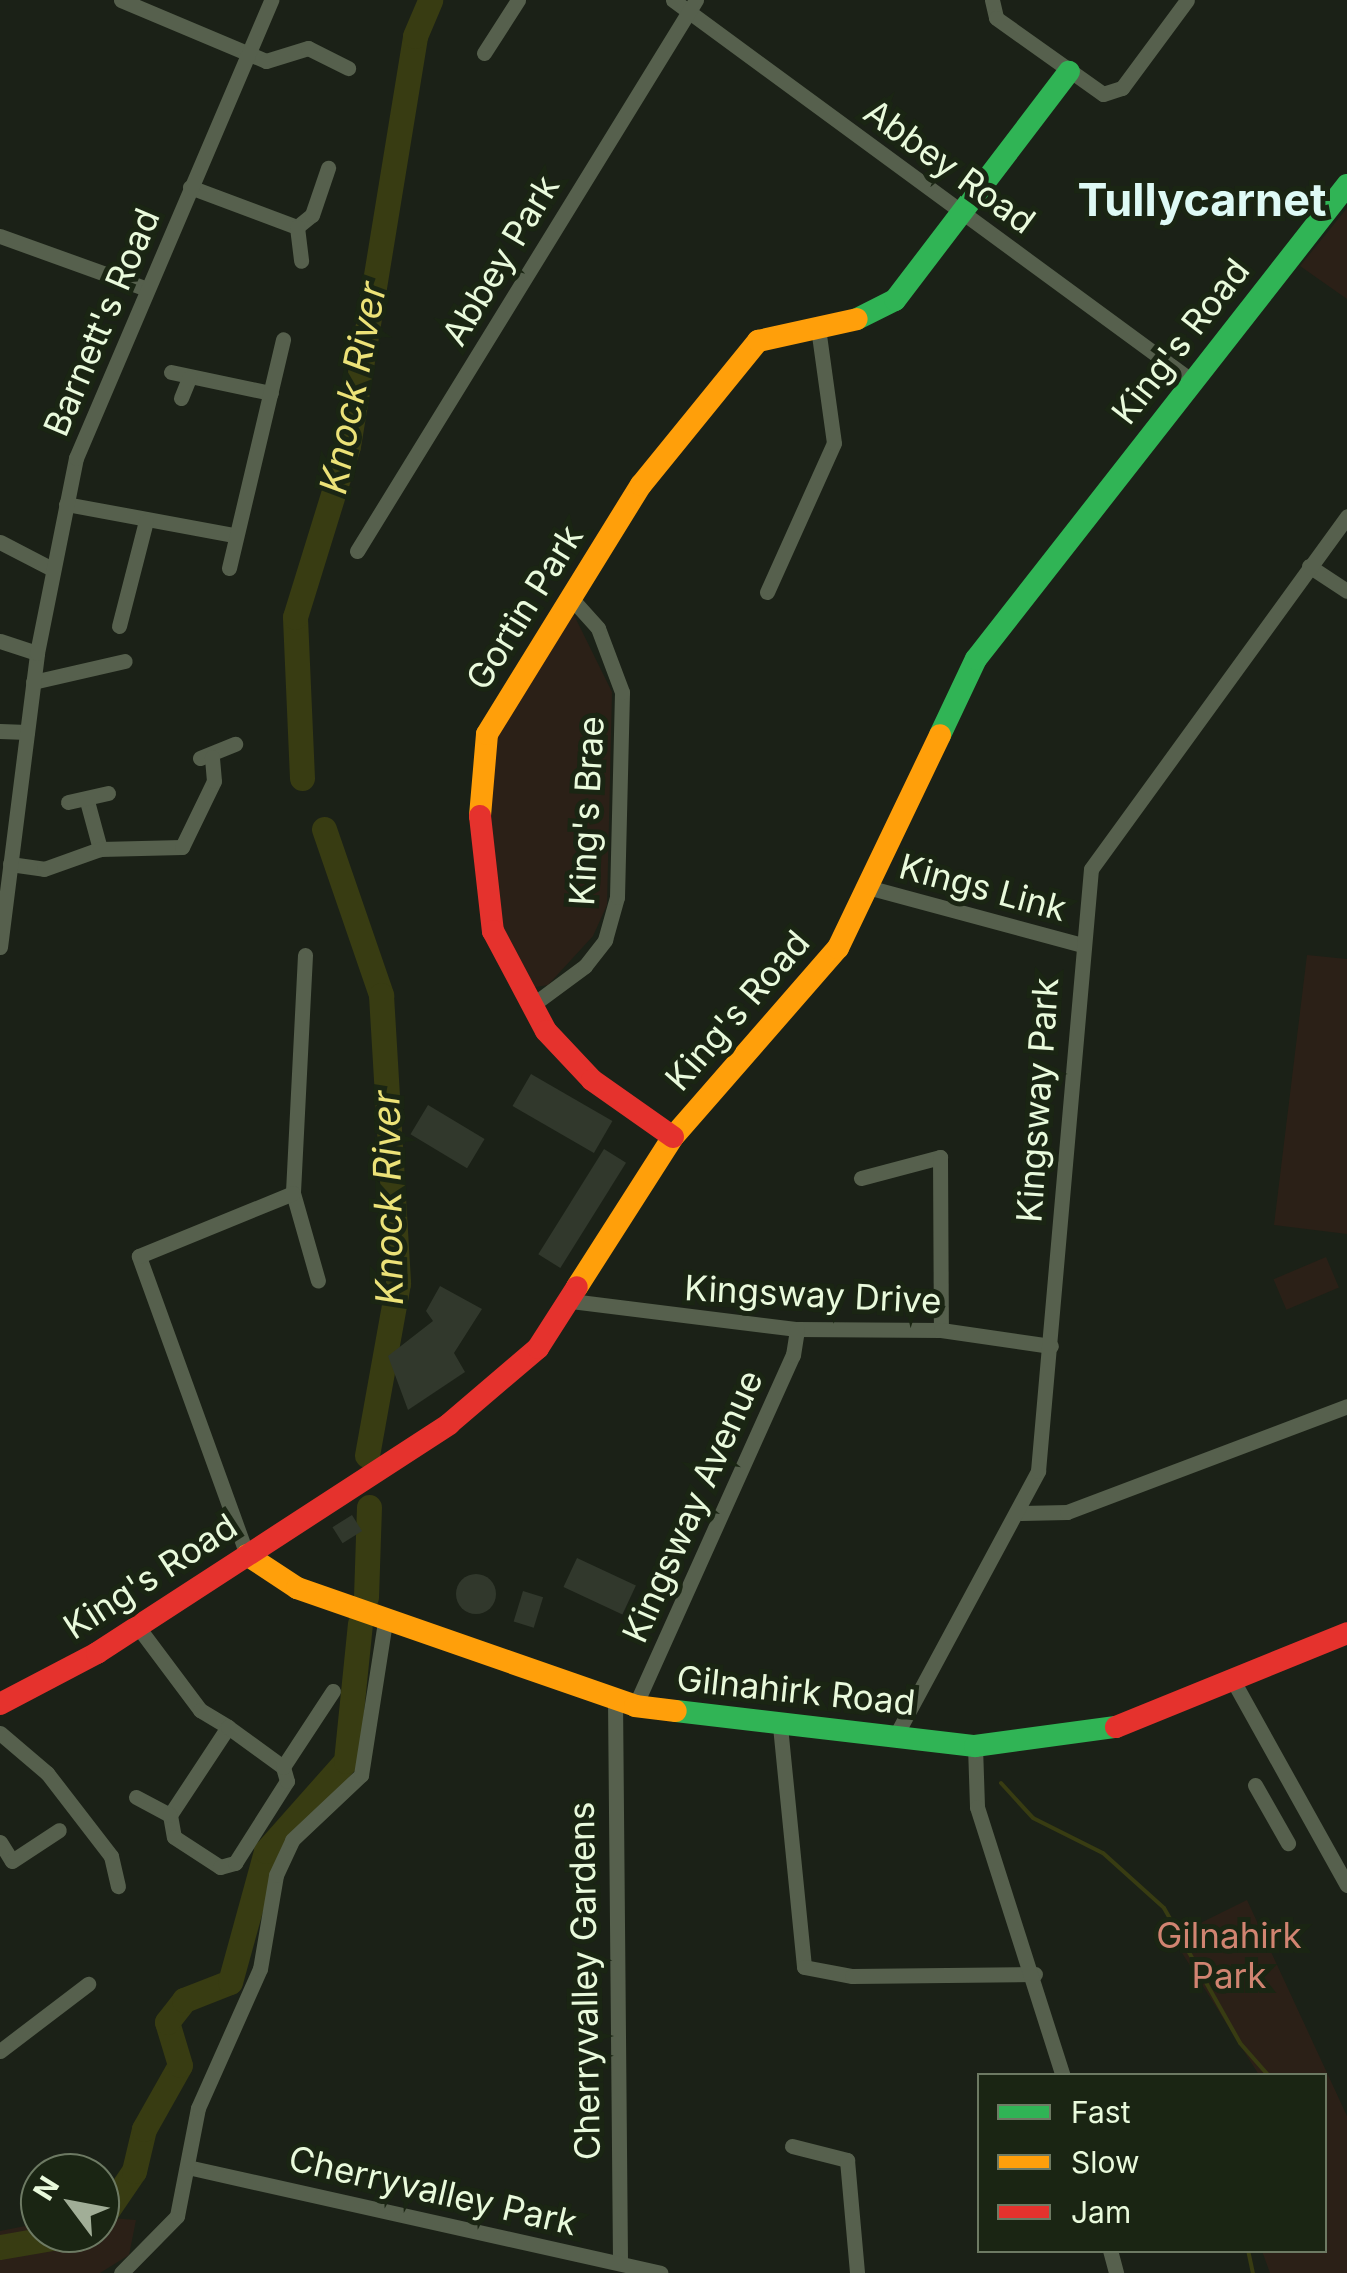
<!DOCTYPE html>
<style>
body{margin:0}
#map{position:relative;width:1347px;height:2273px;overflow:hidden;background:#1b2117;font-family:Inter,sans-serif}
div>[style]{position:absolute}
[style*='--x']{left:calc(var(--x)*1px);top:calc(var(--y)*1px);width:calc(var(--w)*1px);rotate:calc(var(--a)*1deg)}
.green>*{inset:0;background:#2b2017;transform-origin:0 0}
.stream>*{height:4px;margin:-2px;padding:0 2px;transform-origin:2px;border-radius:2px;background:#383c12}
.river>*{height:25px;margin:-12.5px;padding:0 12.5px;transform-origin:12.5px;border-radius:12.5px;background:#383c12}
.building>*{inset:0;background:#31382c;transform-origin:0 0}
.round{border-radius:50%}
.street>*{height:15px;margin:-7.5px;padding:0 7.5px;transform-origin:7.5px;border-radius:7.5px;background:#56604d}
.fast>*{height:22px;margin:-11px;padding:0 11px;transform-origin:11px;border-radius:11px;background:#30b455}
.slow>*{height:22px;margin:-11px;padding:0 11px;transform-origin:11px;border-radius:11px;background:#ff9f0a}
.jam>*{height:22px;margin:-11px;padding:0 11px;transform-origin:11px;border-radius:11px;background:#e5322d}
span{translate:-50% -50%;white-space:nowrap;text-align:center;line-height:1.15;-webkit-text-stroke:10px #1a2513;paint-order:stroke}
.street-label{font-size:35px;color:#e9fadc}
.park-label{font-size:35px;color:#d18471}
.water-label{font-size:38px;color:#ece278;font-style:italic}
.district-label{font-size:45px;color:#defaf5;font-weight:700}
.legend{position:absolute;left:977px;top:2073px;width:350px;height:180px;box-sizing:border-box;background:#1a2513;border:2px solid #6d7a63;margin:0;padding:12px 18px;list-style:none;font-size:30px;color:#e9fadc}
.legend li{display:flex;align-items:center;gap:20px;height:50px}
.legend b{width:50px;border:2px solid #6d7a63}
.north{position:absolute;left:20px;top:2153px;width:100px;height:100px;box-sizing:border-box;background:#1a2513;border:2px solid #6d7a63;border-radius:50%;rotate:302deg;font-size:28px;font-weight:700;line-height:40px;text-align:center;color:#e9fadc}
.north::after{content:'';display:block;margin:auto;width:35px;height:45px;background:#a1ae97;clip-path:polygon(50% 0,100% 100%,50% 72%,0 100%)}
</style>
<div id="map">
<div class="green">
<i style="clip-path:polygon(1347px 208px,1347px 299px,1300px 266px)"></i>
<i style="clip-path:polygon(571px 609px,612px 692px,607px 905px,593px 936px,548px 985px,530px 988px,498px 922px,485px 776px,498px 728px)"></i>
<i style="clip-path:polygon(1307px 955px,1347px 959px,1347px 1234px,1274px 1225px)"></i>
<i style="left:1326px;top:1257px;width:33px;height:57px;rotate:67deg"></i>
<i style="clip-path:polygon(1247px 1900px,1347px 2116px,1347px 2273px,1270px 2273px,1262px 2251px,1324px 2250px,1324px 2076px,1259px 2075px,1172px 1937px)"></i>
<i style="clip-path:polygon(100px 2217px,136px 2220px,129px 2255px,100px 2273px,0 2273px,0 2231px,40px 2223px,40px 2233px,100px 2233px)"></i>
</div>
<div class="stream">
<i style="--x:1001;--y:1783;--w:47;--a:47.6"></i>
<i style="--x:1033;--y:1818;--w:78;--a:26.6"></i>
<i style="--x:1103;--y:1853;--w:82;--a:42"></i>
<i style="--x:1164;--y:1908;--w:155;--a:60.6"></i>
<i style="--x:1240;--y:2043;--w:44;--a:48.7"></i>
<i style="--x:1248;--y:2250;--w:24;--a:78"></i>
</div>
<div class="river">
<i style="--x:302;--y:778;--w:161;--a:-92.5"></i>
<i style="--x:295;--y:617;--w:179;--a:-72.8"></i>
<i style="--x:348;--y:446;--w:415;--a:-80.7"></i>
<i style="--x:415;--y:36;--w:39;--a:-67"></i>
<i style="--x:324;--y:829;--w:176;--a:71"></i>
<i style="--x:381;--y:995;--w:289;--a:86.6"></i>
<i style="--x:398;--y:1283;--w:175;--a:100.2"></i>
<i style="--x:366;--y:1597;--w:90;--a:-88.1"></i>
<i style="--x:100;--y:2221;--w:60;--a:-55.8"></i>
<i style="--x:134;--y:2171;--w:43;--a:-76.6"></i>
<i style="--x:144;--y:2129;--w:73;--a:-60.6"></i>
<i style="--x:180;--y:2065;--w:45;--a:-106.8"></i>
<i style="--x:167;--y:2022;--w:28;--a:-52"></i>
<i style="--x:184;--y:2000;--w:49;--a:-21.4"></i>
<i style="--x:230;--y:1982;--w:136;--a:-74.6"></i>
<i style="--x:266;--y:1851;--w:120;--a:-48.4"></i>
<i style="--x:346;--y:1761;--w:138;--a:-84.2"></i>
<i style="--x:0;--y:2247;--w:81;--a:-9.9"></i>
</div>
<div class="building">
<i style="left:531px;top:1074px;width:94px;height:37px;rotate:30deg"></i>
<i style="left:428px;top:1105px;width:66px;height:34px;rotate:31deg"></i>
<i style="left:604px;top:1149px;width:26px;height:124px;rotate:32deg"></i>
<i style="clip-path:polygon(440px 1286px,482px 1309px,454px 1353px,465px 1372px,408px 1410px,388px 1356px,433px 1321px,426px 1311px)"></i>
<i style="left:352px;top:1515px;width:19px;height:23px;rotate:58deg"></i>
<i style="left:577px;top:1558px;width:65px;height:32px;rotate:25deg"></i>
<i class="round" style="left:456px;top:1574px;width:40px;height:40px"></i>
<i style="left:523px;top:1591px;width:21px;height:32px;rotate:17deg"></i>
</div>
<div class="street">
<i style="--x:121;--y:0;--w:157;--a:22.8"></i>
<i style="--x:266;--y:61;--w:44;--a:-17.2"></i>
<i style="--x:308;--y:48;--w:45;--a:26.6"></i>
<i style="--x:673;--y:0;--w:644;--a:36.28"></i>
<i style="--x:992;--y:0;--w:18;--a:77"></i>
<i style="--x:996;--y:18;--w:131;--a:35.4"></i>
<i style="--x:1103;--y:94;--w:20;--a:-18"></i>
<i style="--x:1122;--y:88;--w:109;--a:-53.5"></i>
<i style="--x:484;--y:53;--w:63;--a:-57.3"></i>
<i style="--x:190;--y:187;--w:114;--a:20.5"></i>
<i style="--x:297;--y:227;--w:19;--a:-39"></i>
<i style="--x:312;--y:215;--w:50;--a:-71.2"></i>
<i style="--x:297;--y:227;--w:34;--a:83"></i>
<i style="--x:0;--y:236;--w:156;--a:19.8"></i>
<i style="--x:171;--y:372;--w:102;--a:11.9"></i>
<i style="--x:181;--y:398;--w:22;--a:-68"></i>
<i style="--x:66;--y:504;--w:171;--a:10.5"></i>
<i style="--x:0;--y:542;--w:59;--a:27.4"></i>
<i style="--x:357;--y:551;--w:647;--a:-58.4"></i>
<i style="--x:1309;--y:566;--w:45;--a:33.3"></i>
<i style="--x:229;--y:568;--w:235;--a:-76.7"></i>
<i style="--x:767;--y:592;--w:163;--a:-65.8"></i>
<i style="--x:834;--y:443;--w:117;--a:-97.9"></i>
<i style="--x:119;--y:626;--w:108;--a:-75.6"></i>
<i style="--x:0;--y:641;--w:39;--a:18"></i>
<i style="--x:33;--y:682;--w:94;--a:-12.9"></i>
<i style="--x:0;--y:731;--w:27;--a:2"></i>
<i style="--x:200;--y:758;--w:38;--a:-22"></i>
<i style="--x:87;--y:801;--w:50;--a:74.8"></i>
<i style="--x:68;--y:802;--w:41;--a:-12.7"></i>
<i style="--x:10;--y:864;--w:34;--a:8"></i>
<i style="--x:44;--y:869;--w:59;--a:-19.7"></i>
<i style="--x:100;--y:849;--w:82;--a:-1.4"></i>
<i style="--x:182;--y:847;--w:73;--a:-64.1"></i>
<i style="--x:214;--y:781;--w:24;--a:-95"></i>
<i style="--x:871;--y:888;--w:215;--a:15.1"></i>
<i style="--x:0;--y:947;--w:296;--a:-82.8"></i>
<i style="--x:37;--y:653;--w:199;--a:-78.7"></i>
<i style="--x:76;--y:458;--w:498;--a:-66.9"></i>
<i style="--x:305;--y:955;--w:238;--a:92.9"></i>
<i style="--x:293;--y:1193;--w:91;--a:74.1"></i>
<i style="--x:531;--y:1006;--w:67;--a:-36.5"></i>
<i style="--x:585;--y:966;--w:33;--a:-52"></i>
<i style="--x:605;--y:940;--w:45;--a:-74.4"></i>
<i style="--x:617;--y:897;--w:205;--a:-88.6"></i>
<i style="--x:622;--y:692;--w:68;--a:-110.6"></i>
<i style="--x:598;--y:628;--w:40;--a:-132"></i>
<i style="--x:861;--y:1178;--w:82;--a:-14.9"></i>
<i style="--x:940;--y:1157;--w:173;--a:89.7"></i>
<i style="--x:571;--y:1301;--w:228;--a:7.1"></i>
<i style="--x:797;--y:1329;--w:144;--a:0.4"></i>
<i style="--x:941;--y:1330;--w:111;--a:8.3"></i>
<i style="--x:1021;--y:1513;--w:46;--a:-1.2"></i>
<i style="--x:1067;--y:1512;--w:299;--a:-20.7"></i>
<i style="--x:247;--y:1555;--w:318;--a:-109.9"></i>
<i style="--x:139;--y:1256;--w:166;--a:-22.2"></i>
<i style="--x:138;--y:1627;--w:104;--a:53.2"></i>
<i style="--x:200;--y:1710;--w:33;--a:31"></i>
<i style="--x:228;--y:1727;--w:105;--a:123.4"></i>
<i style="--x:170;--y:1815;--w:22;--a:80"></i>
<i style="--x:174;--y:1837;--w:55;--a:33.1"></i>
<i style="--x:220;--y:1867;--w:16;--a:-15"></i>
<i style="--x:235;--y:1863;--w:97;--a:-57.6"></i>
<i style="--x:287;--y:1781;--w:15;--a:-106"></i>
<i style="--x:283;--y:1767;--w:68;--a:-144"></i>
<i style="--x:1231;--y:1677;--w:238;--a:60.9"></i>
<i style="--x:615;--y:1699;--w:564;--a:89.49"></i>
<i style="--x:635;--y:1706;--w:385;--a:-65.8"></i>
<i style="--x:793;--y:1355;--w:26;--a:-81"></i>
<i style="--x:780;--y:1726;--w:242;--a:84.3"></i>
<i style="--x:804;--y:1967;--w:49;--a:10.6"></i>
<i style="--x:852;--y:1976;--w:183;--a:-0.6"></i>
<i style="--x:0;--y:1733;--w:62;--a:40.4"></i>
<i style="--x:47;--y:1773;--w:105;--a:52.4"></i>
<i style="--x:111;--y:1856;--w:31;--a:77"></i>
<i style="--x:896;--y:1735;--w:300;--a:-61.7"></i>
<i style="--x:1038;--y:1471;--w:604;--a:-84.97"></i>
<i style="--x:1091;--y:869;--w:436;--a:-54"></i>
<i style="--x:975;--y:1746;--w:61;--a:88.1"></i>
<i style="--x:977;--y:1807;--w:282;--a:72.3"></i>
<i style="--x:283;--y:1767;--w:91;--a:-56.7"></i>
<i style="--x:1255;--y:1785;--w:67;--a:60.4"></i>
<i style="--x:136;--y:1797;--w:38;--a:28"></i>
<i style="--x:0;--y:1842;--w:22;--a:58"></i>
<i style="--x:12;--y:1861;--w:56;--a:-33.4"></i>
<i style="--x:0;--y:2051;--w:111;--a:-37.3"></i>
<i style="--x:792;--y:2146;--w:57;--a:14.3"></i>
<i style="--x:847;--y:2160;--w:113;--a:84.9"></i>
<i style="--x:192;--y:2168;--w:480;--a:12.6"></i>
<i style="--x:1110;--y:2250;--w:24;--a:75"></i>
<i style="--x:121;--y:2273;--w:80;--a:-45.5"></i>
<i style="--x:177;--y:2216;--w:110;--a:-79"></i>
<i style="--x:198;--y:2108;--w:152;--a:-66"></i>
<i style="--x:260;--y:1969;--w:95;--a:-80.3"></i>
<i style="--x:276;--y:1875;--w:38;--a:-65"></i>
<i style="--x:292;--y:1840;--w:95;--a:-43.3"></i>
<i style="--x:361;--y:1775;--w:156;--a:-81.1"></i>
</div>
<div class="fast">
<i style="--x:857;--y:319;--w:42;--a:-26.6"></i>
<i style="--x:895;--y:300;--w:287;--a:-52.7"></i>
<i style="--x:940;--y:735;--w:84;--a:-64.7"></i>
<i style="--x:976;--y:659;--w:602;--a:-51.95"></i>
<i style="--x:676;--y:1711;--w:301;--a:6.7"></i>
<i style="--x:975;--y:1746;--w:142;--a:-7.7"></i>
</div>
<div class="slow">
<i style="--x:480;--y:816;--w:82;--a:-85.1"></i>
<i style="--x:487;--y:734;--w:293;--a:-58.3"></i>
<i style="--x:641;--y:485;--w:186;--a:-50.9"></i>
<i style="--x:758;--y:341;--w:101;--a:-12.5"></i>
<i style="--x:577;--y:1287;--w:178;--a:-57.4"></i>
<i style="--x:673;--y:1137;--w:251;--a:-48.9"></i>
<i style="--x:838;--y:948;--w:236;--a:-64.4"></i>
<i style="--x:247;--y:1555;--w:60;--a:33.4"></i>
<i style="--x:297;--y:1588;--w:358;--a:19.2"></i>
<i style="--x:635;--y:1706;--w:41;--a:7"></i>
</div>
<div class="jam">
<i style="--x:480;--y:816;--w:116;--a:83.6"></i>
<i style="--x:493;--y:931;--w:113;--a:62.1"></i>
<i style="--x:546;--y:1031;--w:67;--a:46.8"></i>
<i style="--x:592;--y:1080;--w:99;--a:35.1"></i>
<i style="--x:0;--y:1704;--w:110;--a:-27.7"></i>
<i style="--x:97;--y:1653;--w:420;--a:-33"></i>
<i style="--x:449;--y:1424;--w:117;--a:-40.5"></i>
<i style="--x:538;--y:1348;--w:72;--a:-57.4"></i>
<i style="--x:1116;--y:1727;--w:249;--a:-22.1"></i>
</div>
<div class="street-label">
<span style="left:950px;top:166px;rotate:36deg">Abbey Road</span>
<span style="left:500px;top:260px;rotate:-59deg">Abbey Park</span>
<span style="left:101px;top:322px;rotate:-67deg">Barnett's Road</span>
<span style="left:1180px;top:341px;rotate:-52deg">King's Road</span>
<span style="left:524px;top:607px;rotate:-58deg">Gortin Park</span>
<span style="left:586px;top:811px;rotate:-87deg">King's Brae</span>
<span style="left:983px;top:887px;rotate:15deg">Kings Link</span>
<span style="left:737px;top:1010px;rotate:-49deg">King's Road</span>
<span style="left:1037px;top:1100px;rotate:-86deg">Kingsway Park</span>
<span style="left:813px;top:1294px;rotate:3deg">Kingsway Drive</span>
<span style="left:692px;top:1506px;rotate:-66deg">Kingsway Avenue</span>
<span style="left:150px;top:1576px;rotate:-33deg">King's Road</span>
<span style="left:796px;top:1690px;rotate:6deg">Gilnahirk Road</span>
<span style="left:584px;top:1981px;rotate:-91deg">Cherryvalley Gardens</span>
<span style="left:433px;top:2190px;rotate:13deg">Cherryvalley Park</span>
</div>
<div class="park-label">
<span style="left:1229px;top:1955px">Gilnahirk<br>Park</span>
</div>
<div class="water-label">
<span style="left:353px;top:388px;rotate:-79deg">Knock River</span>
<span style="left:388px;top:1198px;rotate:-91deg">Knock River</span>
</div>
<div class="district-label">
<span style="left:1202px;top:200px">Tullycarnet</span>
</div>
<ul class="legend">
<li><b style="height:12px;background:#30b455"></b>Fast</li>
<li><b style="height:12px;background:#ff9f0a"></b>Slow</li>
<li><b style="height:12px;background:#e5322d"></b>Jam</li>
</ul>
<div class="north">N</div>
</div>
